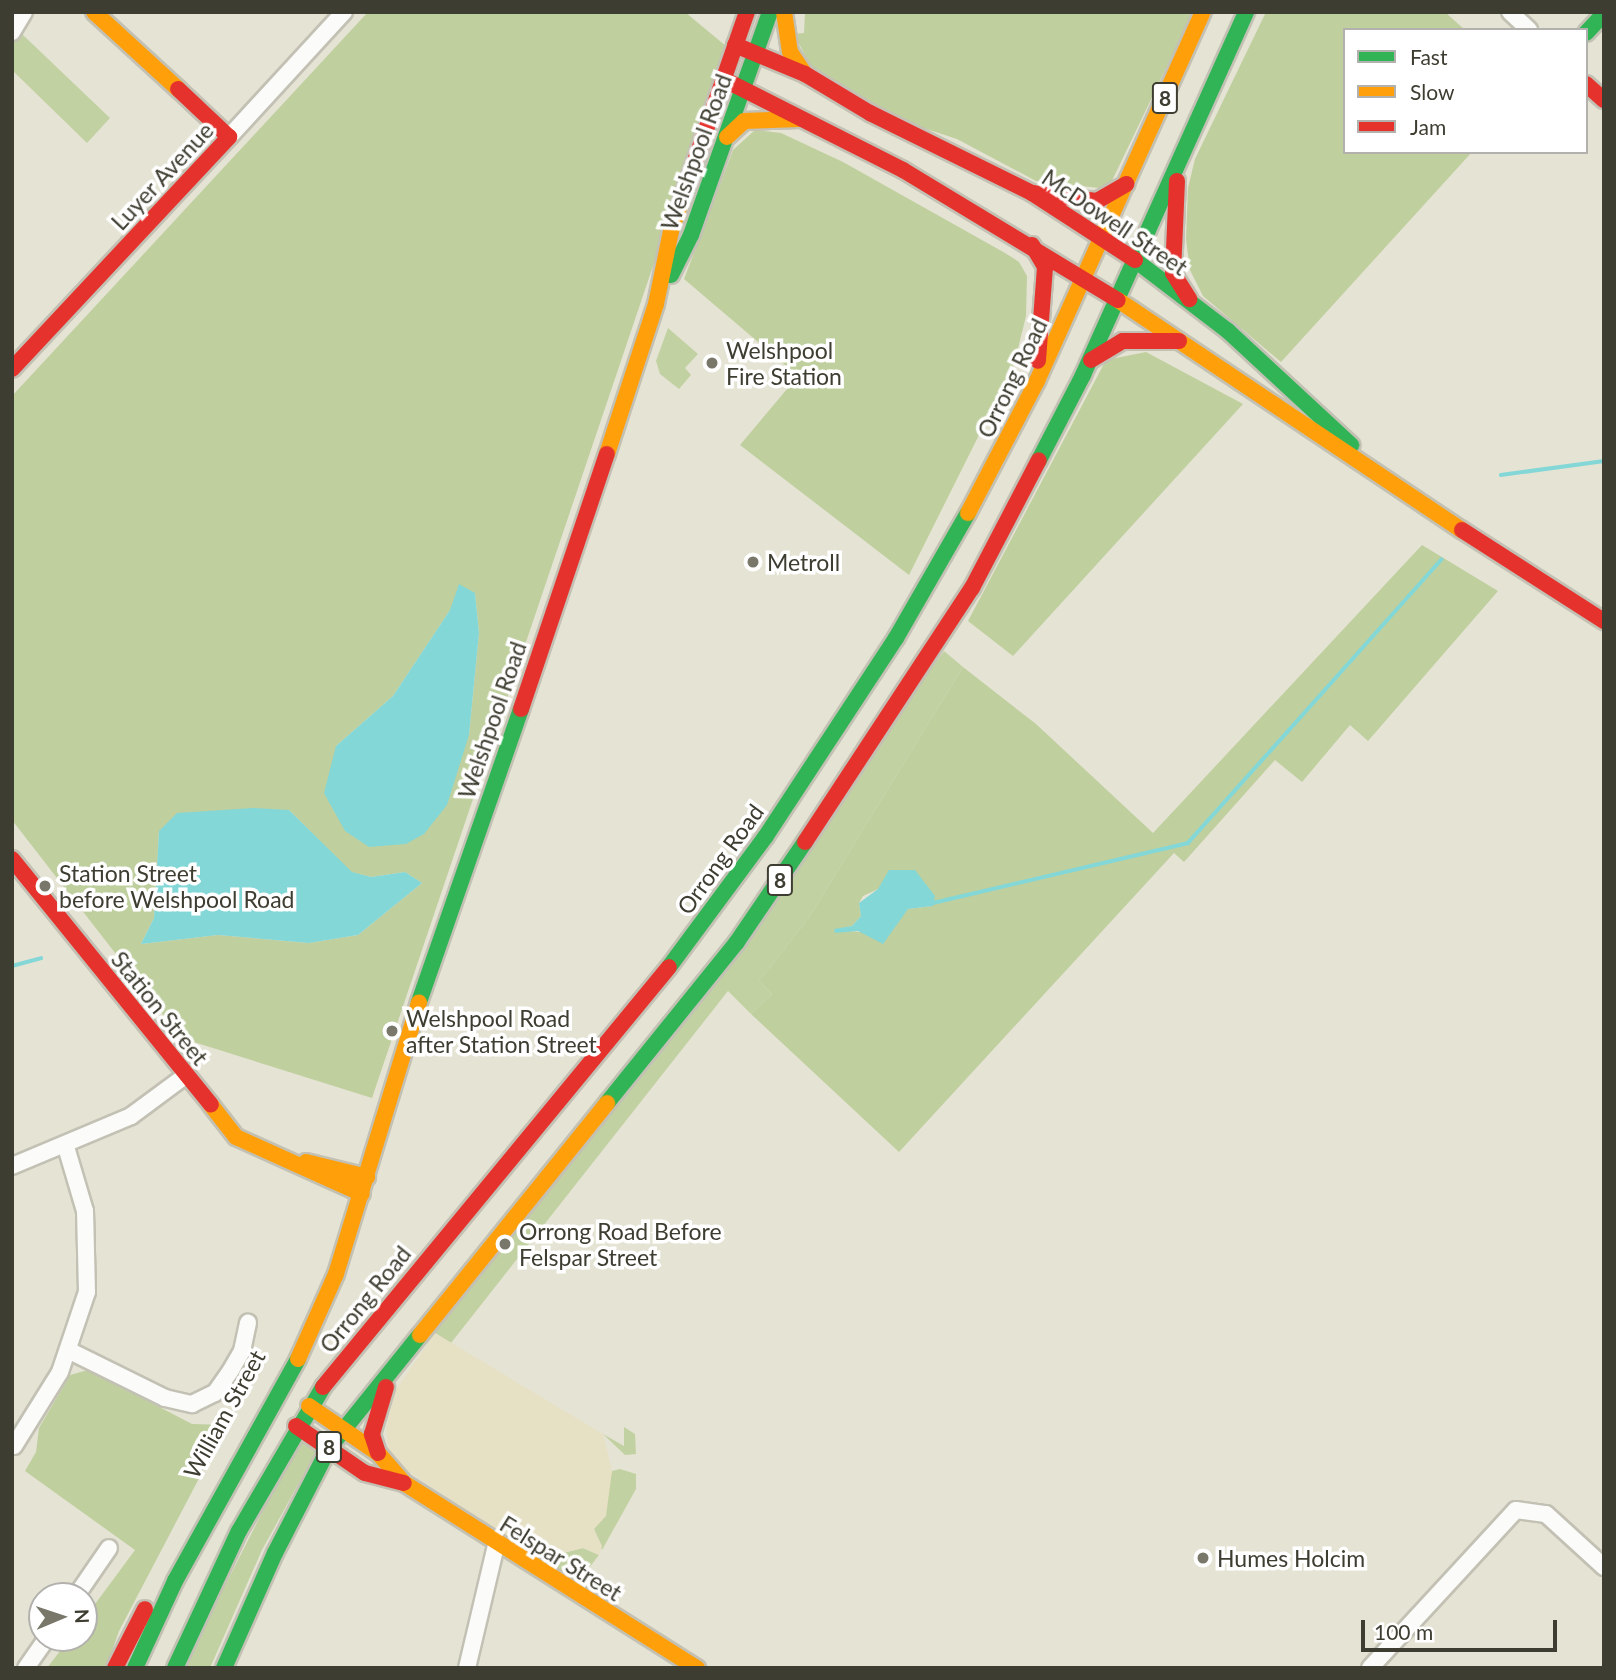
<!DOCTYPE html>
<style>
body{margin:0}
#map{position:relative;width:1616px;height:1680px;overflow:hidden;background:#e5e3d4;font-family:Lato,sans-serif}
div>[style]{position:absolute}
[style*='--x']{left:calc(var(--x)*1px);top:calc(var(--y)*1px);width:calc(var(--w)*1px);rotate:calc(var(--a)*1deg)}
.green>*{inset:0;background:#c2d1a2}
.forest>*{inset:0;background:#bfcf9e}
.sand>*{inset:0;background:#e6e0c5}
.water>*{inset:0;background:#84d7d7}
.stream>*{height:3.5px;margin:-1.75px;padding:0 1.75px;transform-origin:1.75px;border-radius:1.75px;background:#84d7d7}
.roads{filter:drop-shadow(2px 0 #c3c1b4) drop-shadow(-2px 0 #c3c1b4) drop-shadow(0 2px #c3c1b4) drop-shadow(0 -2px #c3c1b4)}
.street>*{height:16px;margin:-8px;padding:0 8px;transform-origin:8px;border-radius:8px;background:#fbfbf9}
.fast>*{height:16px;margin:-8px;padding:0 8px;transform-origin:8px;border-radius:8px;background:#30b455}
.slow>*{height:16px;margin:-8px;padding:0 8px;transform-origin:8px;border-radius:8px;background:#ff9f0a}
.jam>*{height:16px;margin:-8px;padding:0 8px;transform-origin:8px;border-radius:8px;background:#e5322d}
.dots>*{width:19px;height:19px;translate:-50% -50%;box-sizing:border-box;border:4px solid #fff;border-radius:50%}
span{translate:-50% -50%;white-space:nowrap;text-align:center;line-height:1.15;-webkit-text-stroke:7px #fff;paint-order:stroke}
.shield-label span{padding:2px 5px;background:#fff;border:2px solid;border-radius:5px;-webkit-text-stroke-width:0}
.shield-label{font-size:21px;color:#3e3d31;font-weight:700}
.street-label{font-size:23px;color:#3e3d31}
.poi-label{font-size:23px;color:#3e3d31}
.left{translate:0 -50%;text-align:left}
.frame{position:absolute;inset:0;border:14px solid #3e3d31;pointer-events:none}
.legend{position:absolute;left:1343px;top:28px;width:245px;height:126px;box-sizing:border-box;background:#fff;border:2px solid #b2b1ad;margin:0;padding:9px 12px;list-style:none;font-size:21px;color:#3e3d31}
.legend li{display:flex;align-items:center;gap:14px;height:35px}
.legend b{width:35px;border:2px solid #b2b1ad}
.north{position:absolute;left:28px;top:1582px;width:70px;height:70px;box-sizing:border-box;background:#fff;border:2px solid #b2b1ad;border-radius:50%;rotate:88deg;font-size:19px;font-weight:700;line-height:28px;text-align:center;color:#3e3d31}
.north::after{content:'';display:block;margin:auto;width:24px;height:32px;background:#78776a;clip-path:polygon(50% 0,100% 100%,50% 72%,0 100%)}
.scale{position:absolute;left:1361px;top:1620px;width:196px;height:32px;box-sizing:border-box;border:4px solid #3e3d31;border-top:0;padding-left:9px;font-size:21px;line-height:24px;white-space:nowrap;color:#3e3d31;-webkit-text-stroke:5px #fff;paint-order:stroke}
</style>
<div id="map">
<div class="green">
<i style="clip-path:polygon(12px 12px,24px 12px,23px 35px,110px 118px,87px 143px,12px 70px)"></i>
<i style="clip-path:polygon(668px 328px,698px 354px,685px 368px,691px 375px,679px 389px,660px 374px,656px 361px)"></i>
<i style="clip-path:polygon(944px 651px,963px 667px,808px 919px,759px 981px,772px 994px,751px 1014px,728px 991px,451px 1343px,435px 1333px)"></i>
<i style="clip-path:polygon(624px 1427px,635px 1434px,636px 1454px,625px 1455px,603px 1434px,624px 1446px)"></i>
<i style="clip-path:polygon(300px 1438px,316px 1452px,262px 1550px,210px 1668px,183px 1668px)"></i>
<i style="clip-path:polygon(620px 1469px,636px 1474px,636px 1489px,602px 1550px,594px 1529px,612px 1471px)"></i>
<i style="clip-path:polygon(517px 1534px,555px 1555px,583px 1548px,599px 1555px,585px 1573px,569px 1575px,511px 1540px)"></i>
</div>
<div class="forest">
<i style="clip-path:polygon(evenodd,368px 12px,685px 12px,727px 47px,372px 1098px,181px 1038px,12px 820px,12px 396px,368px 12px,475px 593px,479px 633px,469px 735px,336px 746px,393px 696px,450px 610px,475px 593px,368px 12px,289px 810px,351px 872px,371px 877px,405px 872px,422px 883px,358px 935px,309px 943px,218px 935px,141px 944px,154px 918px,159px 831px,289px 810px)"></i>
<i style="clip-path:polygon(805px 12px,1193px 12px,1108px 189px,1036px 181px,957px 139px,905px 122px,811px 67px,794px 34px,804px 33px)"></i>
<i style="clip-path:polygon(1266px 12px,1445px 12px,1465px 30px,1345px 30px,1345px 152px,1472px 152px,1281px 362px,1203px 296px,1190px 270px,1186px 239px,1188px 188px,1195px 159px)"></i>
<i style="clip-path:polygon(755px 130px,781px 133px,843px 162px,1005px 253px,1019px 262px,1027px 276px,1026px 316px,1014px 365px,909px 575px,740px 445px,798px 376px,684px 279px,733px 150px)"></i>
<i style="clip-path:polygon(1146px 352px,1243px 404px,1013px 656px,968px 621px,1106px 360px)"></i>
<i style="clip-path:polygon(evenodd,1422px 545px,1498px 591px,1368px 741px,1350px 725px,1302px 782px,1275px 760px,1184px 862px,1174px 853px,899px 1152px,751px 1014px,772px 994px,759px 981px,808px 919px,963px 667px,1036px 724px,1153px 833px,1422px 545px,878px 889px,932px 906px,908px 909px,886px 934px,835px 930px,852px 926px,861px 916px,859px 903px,863px 896px,878px 889px)"></i>
<i style="clip-path:polygon(88px 1370px,192px 1424px,227px 1425px,119px 1631px,106px 1668px,47px 1668px,70px 1638px,84px 1638px,84px 1619px,135px 1550px,25px 1471px,36px 1452px,39px 1428px,70px 1375px)"></i>
</div>
<div class="sand">
<i style="clip-path:polygon(435px 1333px,603px 1434px,612px 1471px,606px 1516px,594px 1529px,602px 1546px,599px 1555px,583px 1548px,555px 1555px,517px 1534px,511px 1540px,402px 1467px,389px 1451px,386px 1430px,395px 1391px)"></i>
</div>
<div class="water">
<i style="clip-path:polygon(459px 584px,475px 593px,479px 633px,469px 735px,447px 805px,424px 834px,406px 844px,369px 847px,345px 831px,324px 793px,336px 746px,393px 696px,450px 610px)"></i>
<i style="clip-path:polygon(253px 808px,289px 810px,352px 872px,371px 877px,405px 872px,422px 883px,358px 935px,309px 943px,218px 935px,141px 944px,154px 918px,159px 831px,177px 813px)"></i>
<i style="clip-path:polygon(889px 870px,915px 870px,935px 896px,933px 906px,908px 909px,883px 944px,858px 931px,835px 933px,834px 929px,852px 926px,861px 916px,859px 903px,878px 889px)"></i>
</div>
<div class="stream">
<i style="--x:1501;--y:475;--w:104;--a:-7.7"></i>
<i style="--x:933;--y:903;--w:262;--a:-13.2"></i>
<i style="--x:1188;--y:843;--w:380;--a:-48.2"></i>
<i style="--x:12;--y:966;--w:30;--a:-15"></i>
</div>
<div class="roads">
<div class="street">
<i style="--x:1510;--y:12;--w:26;--a:43"></i>
<i style="--x:12;--y:32;--w:23;--a:-59"></i>
<i style="--x:229;--y:137;--w:170;--a:-47.4"></i>
<i style="--x:12;--y:1166;--w:129;--a:-22.8"></i>
<i style="--x:131;--y:1116;--w:67;--a:-36.5"></i>
<i style="--x:70;--y:1351;--w:106;--a:26.3"></i>
<i style="--x:165;--y:1398;--w:28;--a:13"></i>
<i style="--x:192;--y:1404;--w:25;--a:-26"></i>
<i style="--x:215;--y:1393;--w:28;--a:-55"></i>
<i style="--x:231;--y:1370;--w:22;--a:-60"></i>
<i style="--x:242;--y:1351;--w:29;--a:-78"></i>
<i style="--x:14;--y:1446;--w:87;--a:-58.1"></i>
<i style="--x:60;--y:1372;--w:84;--a:-71.4"></i>
<i style="--x:87;--y:1292;--w:81;--a:-91.4"></i>
<i style="--x:85;--y:1211;--w:67;--a:-106.5"></i>
<i style="--x:76;--y:1596;--w:58;--a:-55.5"></i>
<i style="--x:26;--y:1668;--w:37;--a:-55"></i>
<i style="--x:467;--y:1668;--w:126;--a:-76.7"></i>
<i style="--x:1370;--y:1668;--w:215;--a:-47.3"></i>
<i style="--x:1516;--y:1510;--w:30;--a:8"></i>
<i style="--x:1546;--y:1514;--w:79;--a:42.4"></i>
</div>
<div class="fast">
<i style="--x:1586;--y:33;--w:26;--a:-47"></i>
<i style="--x:1135;--y:260;--w:117;--a:37.4"></i>
<i style="--x:1228;--y:331;--w:168;--a:42.8"></i>
<i style="--x:671;--y:275;--w:45;--a:-63.4"></i>
<i style="--x:691;--y:235;--w:237;--a:-70.5"></i>
<i style="--x:1039;--y:460;--w:96;--a:-62.6"></i>
<i style="--x:1083;--y:375;--w:398;--a:-65.8"></i>
<i style="--x:669;--y:967;--w:163;--a:-53.5"></i>
<i style="--x:766;--y:836;--w:237;--a:-56.7"></i>
<i style="--x:896;--y:638;--w:144;--a:-60.1"></i>
<i style="--x:419;--y:1002;--w:310;--a:-70.8"></i>
<i style="--x:607;--y:1103;--w:207;--a:-51.1"></i>
<i style="--x:737;--y:942;--w:121;--a:-55.8"></i>
<i style="--x:135;--y:1668;--w:96;--a:-65.3"></i>
<i style="--x:175;--y:1581;--w:254;--a:-61"></i>
<i style="--x:175;--y:1668;--w:151;--a:-65"></i>
<i style="--x:239;--y:1531;--w:167;--a:-59.7"></i>
<i style="--x:224;--y:1668;--w:126;--a:-66.1"></i>
<i style="--x:275;--y:1553;--w:118;--a:-62.8"></i>
<i style="--x:329;--y:1448;--w:145;--a:-51.2"></i>
</div>
<div class="slow">
<i style="--x:94;--y:12;--w:114;--a:42.5"></i>
<i style="--x:784;--y:12;--w:40;--a:81.5"></i>
<i style="--x:790;--y:52;--w:27;--a:56"></i>
<i style="--x:727;--y:137;--w:23;--a:-43"></i>
<i style="--x:744;--y:121;--w:55;--a:-2.1"></i>
<i style="--x:1118;--y:300;--w:414;--a:33.8"></i>
<i style="--x:607;--y:454;--w:158;--a:-71.9"></i>
<i style="--x:656;--y:304;--w:75;--a:-78.4"></i>
<i style="--x:671;--y:231;--w:46;--a:-71.2"></i>
<i style="--x:968;--y:513;--w:149;--a:-62.4"></i>
<i style="--x:1037;--y:381;--w:405;--a:-65.8"></i>
<i style="--x:211;--y:1105;--w:41;--a:52"></i>
<i style="--x:236;--y:1137;--w:138;--a:24.3"></i>
<i style="--x:306;--y:1162;--w:63;--a:13.8"></i>
<i style="--x:420;--y:1335;--w:298;--a:-51.1"></i>
<i style="--x:298;--y:1359;--w:93;--a:-65.9"></i>
<i style="--x:336;--y:1274;--w:284;--a:-73"></i>
<i style="--x:309;--y:1406;--w:83;--a:34.3"></i>
<i style="--x:378;--y:1453;--w:40;--a:49"></i>
<i style="--x:404;--y:1483;--w:347;--a:32.3"></i>
</div>
<div class="jam">
<i style="--x:735;--y:45;--w:76;--a:22.5"></i>
<i style="--x:805;--y:74;--w:76;--a:31"></i>
<i style="--x:870;--y:113;--w:181;--a:26.3"></i>
<i style="--x:1032;--y:193;--w:123;--a:33"></i>
<i style="--x:723;--y:79;--w:202;--a:26.8"></i>
<i style="--x:903;--y:170;--w:251;--a:31.2"></i>
<i style="--x:1586;--y:84;--w:24;--a:42"></i>
<i style="--x:1177;--y:181;--w:92;--a:92.5"></i>
<i style="--x:1173;--y:273;--w:31;--a:58"></i>
<i style="--x:686;--y:187;--w:185;--a:-70.8"></i>
<i style="--x:1032;--y:193;--w:65;--a:7"></i>
<i style="--x:1097;--y:201;--w:34;--a:-30"></i>
<i style="--x:1032;--y:245;--w:26;--a:59"></i>
<i style="--x:1045;--y:267;--w:94;--a:94.3"></i>
<i style="--x:1091;--y:360;--w:37;--a:-31"></i>
<i style="--x:1123;--y:341;--w:56;--a:0"></i>
<i style="--x:12;--y:369;--w:318;--a:-46.9"></i>
<i style="--x:229;--y:137;--w:70;--a:-136.7"></i>
<i style="--x:1462;--y:530;--w:169;--a:32.7"></i>
<i style="--x:521;--y:709;--w:269;--a:-71.4"></i>
<i style="--x:805;--y:842;--w:304;--a:-56.7"></i>
<i style="--x:972;--y:588;--w:144;--a:-62.4"></i>
<i style="--x:12;--y:859;--w:316;--a:51"></i>
<i style="--x:323;--y:1387;--w:544;--a:-50.52"></i>
<i style="--x:296;--y:1426;--w:83;--a:34.3"></i>
<i style="--x:365;--y:1473;--w:40;--a:14.4"></i>
<i style="--x:378;--y:1453;--w:20;--a:-108"></i>
<i style="--x:372;--y:1434;--w:49;--a:-73.4"></i>
<i style="--x:115;--y:1668;--w:66;--a:-63"></i>
</div>
</div>
<div class="dots">
<i style="left:712px;top:363px;background:#78776a"></i>
<i style="left:753px;top:562px;background:#78776a"></i>
<i style="left:45px;top:886px;background:#78776a"></i>
<i style="left:392px;top:1031px;background:#78776a"></i>
<i style="left:505px;top:1244px;background:#78776a"></i>
<i style="left:1203px;top:1558px;background:#78776a"></i>
</div>
<div class="shield-label">
<span style="left:1165px;top:98px">8</span>
<span style="left:780px;top:880px">8</span>
<span style="left:329px;top:1447px">8</span>
</div>
<div class="street-label">
<span style="left:696px;top:152px;rotate:-70deg">Welshpool Road</span>
<span style="left:162px;top:176px;rotate:-47deg">Luyer Avenue</span>
<span style="left:1115px;top:222px;rotate:34deg">McDowell Street</span>
<span style="left:1012px;top:378px;rotate:-64deg">Orrong Road</span>
<span style="left:492px;top:720px;rotate:-71deg">Welshpool Road</span>
<span style="left:720px;top:859px;rotate:-54deg">Orrong Road</span>
<span style="left:160px;top:1008px;rotate:51deg">Station Street</span>
<span style="left:365px;top:1299px;rotate:-51deg">Orrong Road</span>
<span style="left:224px;top:1414px;rotate:-61deg">William Street</span>
<span style="left:561px;top:1558px;rotate:32deg">Felspar Street</span>
</div>
<div class="poi-label">
<span class="left" style="left:726px;top:363px">Welshpool<br>Fire Station</span>
<span class="left" style="left:767px;top:562px">Metroll</span>
<span class="left" style="left:59px;top:886px">Station Street<br>before Welshpool Road</span>
<span class="left" style="left:406px;top:1031px">Welshpool Road<br>after Station Street</span>
<span class="left" style="left:519px;top:1244px">Orrong Road Before<br>Felspar Street</span>
<span class="left" style="left:1217px;top:1558px">Humes Holcim</span>
</div>
<div class="frame"></div>
<ul class="legend">
<li><b style="height:9px;background:#30b455"></b>Fast</li>
<li><b style="height:9px;background:#ff9f0a"></b>Slow</li>
<li><b style="height:9px;background:#e5322d"></b>Jam</li>
</ul>
<div class="north">N</div>
<div class="scale">100 m</div>
</div>
